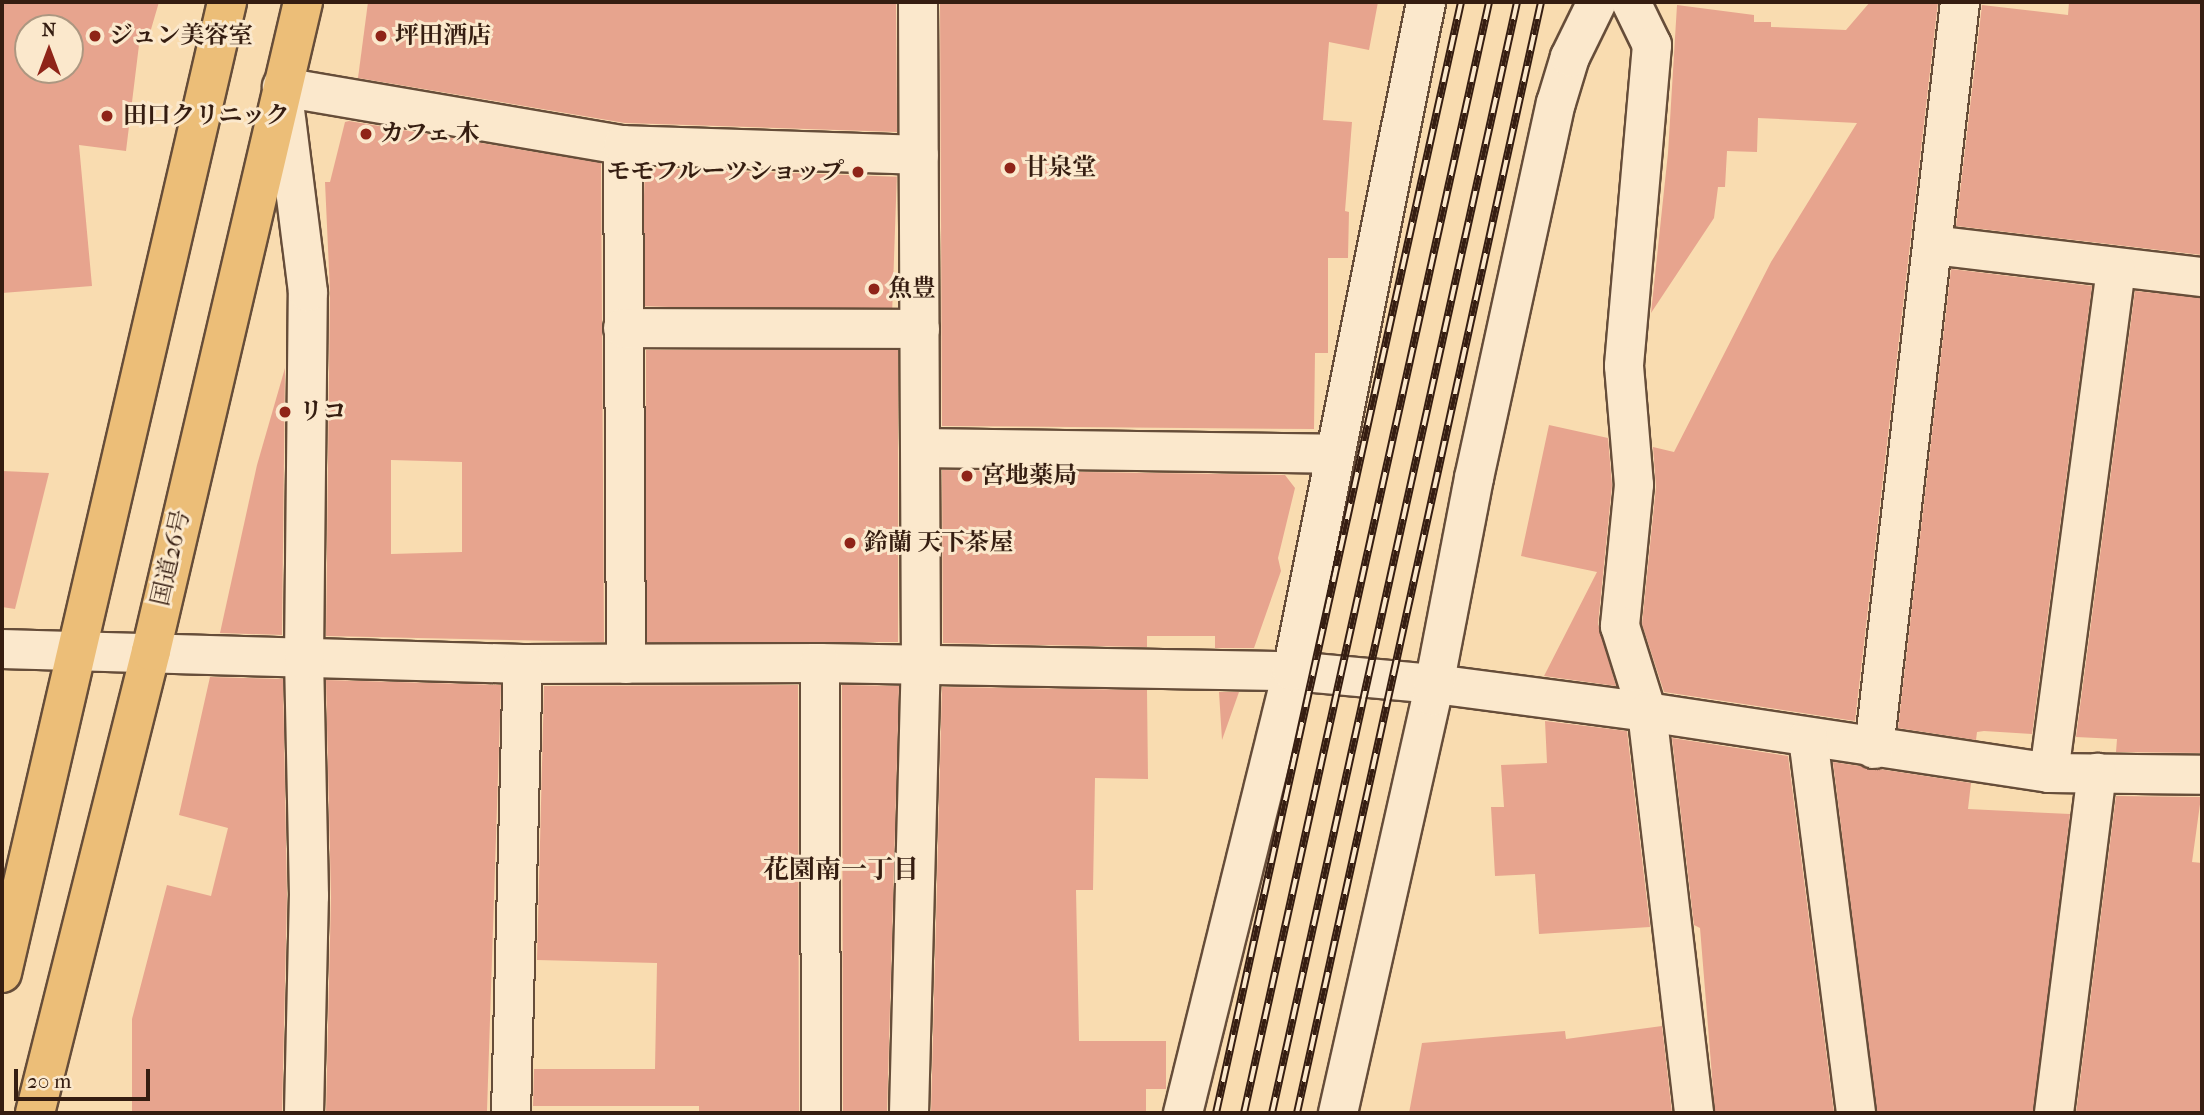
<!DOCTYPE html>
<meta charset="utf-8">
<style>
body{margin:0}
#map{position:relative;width:2204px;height:1115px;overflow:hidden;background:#f9dcb0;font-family:"IM FELL French Canon","Noto Serif JP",serif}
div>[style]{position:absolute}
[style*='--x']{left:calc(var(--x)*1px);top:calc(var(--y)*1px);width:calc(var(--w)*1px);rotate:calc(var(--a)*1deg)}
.building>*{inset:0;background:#e7a48e;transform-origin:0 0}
.roads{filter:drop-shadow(2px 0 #664d39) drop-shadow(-2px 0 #664d39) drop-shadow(0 2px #664d39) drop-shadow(0 -2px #664d39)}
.minor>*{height:38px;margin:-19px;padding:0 19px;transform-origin:19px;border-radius:19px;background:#fbe8cc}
.highway>*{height:38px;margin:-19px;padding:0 19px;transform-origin:19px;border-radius:19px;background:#ecbe78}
.rail>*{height:8px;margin-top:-4px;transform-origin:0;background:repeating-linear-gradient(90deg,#fbe8cc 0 16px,#351d11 0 32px);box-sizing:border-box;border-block:2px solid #351d11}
.dots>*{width:19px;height:19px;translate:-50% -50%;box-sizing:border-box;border:4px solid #fbe8cc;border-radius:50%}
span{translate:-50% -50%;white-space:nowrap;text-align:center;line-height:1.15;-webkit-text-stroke:6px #fbe8cc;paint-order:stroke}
.poi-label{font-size:24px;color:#351d11;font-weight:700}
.left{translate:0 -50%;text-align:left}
.right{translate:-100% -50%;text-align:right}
.street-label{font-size:24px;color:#351d11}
.neighbourhood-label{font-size:26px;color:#351d11;font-weight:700}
.frame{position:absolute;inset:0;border:4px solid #351d11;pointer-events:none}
.north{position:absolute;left:14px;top:14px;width:70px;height:70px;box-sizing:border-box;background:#fbe8cc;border:2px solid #ac9781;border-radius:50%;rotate:0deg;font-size:19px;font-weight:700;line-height:28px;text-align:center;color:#351d11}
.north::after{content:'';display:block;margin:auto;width:24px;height:32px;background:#8f2418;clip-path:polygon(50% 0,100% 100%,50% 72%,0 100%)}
.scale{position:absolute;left:14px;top:1069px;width:136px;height:32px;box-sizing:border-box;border:4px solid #351d11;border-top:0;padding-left:9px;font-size:21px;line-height:24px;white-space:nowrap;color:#351d11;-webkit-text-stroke:5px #fbe8cc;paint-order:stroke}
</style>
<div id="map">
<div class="building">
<i style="clip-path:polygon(evenodd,2px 2px,159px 2px,147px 43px,139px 45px,126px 151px,79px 145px,92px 286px,2px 293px,2px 2px,28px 28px,70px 28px,70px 70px,28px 70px,28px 28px)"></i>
<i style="clip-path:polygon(368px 2px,896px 2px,897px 132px,625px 123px,358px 78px)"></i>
<i style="clip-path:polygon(940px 2px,1378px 2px,1369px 50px,1329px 42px,1323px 120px,1352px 122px,1345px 211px,1349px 212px,1348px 258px,1328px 258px,1328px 353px,1315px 353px,1314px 429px,942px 426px)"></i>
<i style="clip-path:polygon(1870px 2px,1938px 2px,1855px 721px,1664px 692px,1642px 624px,1656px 487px,1653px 447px,1674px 452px,1771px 262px,1857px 123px,1758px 118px,1757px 152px,1727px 151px,1725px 187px,1718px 187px,1714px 218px,1651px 313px,1668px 153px,1677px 5px,1754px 15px,1754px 22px,1771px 22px,1771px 27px,1846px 30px)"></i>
<i style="clip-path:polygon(2069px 2px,2202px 2px,2202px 255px,1956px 226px,1982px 5px,2068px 15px)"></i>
<i style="clip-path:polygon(evenodd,349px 121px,601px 163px,604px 642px,326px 636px,330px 292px,325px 182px,330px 182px,345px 122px,349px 121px,391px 460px,462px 462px,462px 552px,391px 554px,391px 460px)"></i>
<i style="left:645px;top:168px;width:252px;height:138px;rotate:2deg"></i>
<i style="clip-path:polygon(1951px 269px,2092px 286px,2032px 734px,1984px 731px,1977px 732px,1976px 740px,1898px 728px)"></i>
<i style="clip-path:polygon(2135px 291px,2202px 298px,2202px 753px,2116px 752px,2117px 739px,2076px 737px)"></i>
<i style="left:646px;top:350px;width:252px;height:292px"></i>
<i style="clip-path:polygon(285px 368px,282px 635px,220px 633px,257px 465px)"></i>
<i style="clip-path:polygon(1549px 425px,1608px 438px,1612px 485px,1598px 624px,1616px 686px,1544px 676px,1597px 572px,1521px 556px)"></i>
<i style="clip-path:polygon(942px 470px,1285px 475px,1295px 488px,1278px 558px,1281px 571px,1254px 648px,1215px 648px,1215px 636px,1147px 636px,1147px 647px,943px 643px)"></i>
<i style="clip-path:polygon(2px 471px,49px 473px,15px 609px,2px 607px)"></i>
<i style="clip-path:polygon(210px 677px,283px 679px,287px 896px,282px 1113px,132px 1112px,132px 1019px,167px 885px,211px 896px,228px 828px,179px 815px)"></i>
<i style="clip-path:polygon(326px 680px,501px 685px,487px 1111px,326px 1113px,331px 897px)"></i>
<i style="clip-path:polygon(798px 685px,799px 1113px,699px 1113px,699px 1106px,533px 1106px,534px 1069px,655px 1069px,657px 963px,537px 960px,544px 686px)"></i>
<i style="clip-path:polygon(842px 685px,899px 686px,887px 1113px,843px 1113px)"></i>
<i style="clip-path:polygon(942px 687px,1147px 690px,1148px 779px,1095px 778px,1093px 890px,1076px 890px,1079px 1041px,1166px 1041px,1166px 1089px,1146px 1089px,1146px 1113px,931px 1113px)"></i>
<i style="clip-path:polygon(1219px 692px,1239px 692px,1222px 740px)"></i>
<i style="clip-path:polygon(1545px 721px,1627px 731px,1650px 927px,1539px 934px,1535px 874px,1495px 876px,1491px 807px,1504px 807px,1501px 765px,1547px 763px)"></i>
<i style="clip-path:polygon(1672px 738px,1788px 756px,1834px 1113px,1715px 1113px,1700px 928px,1694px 925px)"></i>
<i style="clip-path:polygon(1833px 762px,1971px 783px,1968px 809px,2070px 814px,2033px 1113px,1877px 1113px)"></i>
<i style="clip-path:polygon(2116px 796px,2201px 797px,2192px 862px,2202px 863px,2202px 1113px,2076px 1113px)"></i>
<i style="clip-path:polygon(1662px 1026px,1672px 1113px,1409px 1113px,1422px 1043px,1565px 1031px,1566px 1039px)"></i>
</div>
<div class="roads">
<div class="minor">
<i style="--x:1631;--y:2;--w:48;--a:64"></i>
<i style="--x:1652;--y:45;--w:322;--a:95"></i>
<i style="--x:1624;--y:366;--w:119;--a:85.2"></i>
<i style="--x:1634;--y:485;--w:142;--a:95.7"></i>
<i style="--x:1620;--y:626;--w:90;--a:72.6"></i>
<i style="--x:1647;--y:712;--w:404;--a:83.3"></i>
<i style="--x:623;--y:145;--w:519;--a:89.67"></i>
<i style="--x:1933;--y:245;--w:271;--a:6.8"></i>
<i style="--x:623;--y:328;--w:297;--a:0.2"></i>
<i style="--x:921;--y:448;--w:414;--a:0.8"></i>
<i style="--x:2;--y:649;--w:521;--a:1.65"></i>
<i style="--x:523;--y:664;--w:297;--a:-0.2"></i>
<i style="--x:820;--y:663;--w:472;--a:1"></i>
<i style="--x:1292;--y:671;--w:144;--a:5.2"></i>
<i style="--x:1435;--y:684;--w:214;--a:7.5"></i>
<i style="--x:1647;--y:712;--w:407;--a:8.6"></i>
<i style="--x:2049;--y:773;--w:153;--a:0.7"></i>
<i style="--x:820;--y:663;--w:450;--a:89.9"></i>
<i style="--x:1808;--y:738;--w:378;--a:82.7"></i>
<i style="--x:1874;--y:749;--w:752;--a:-83.43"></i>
<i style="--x:2049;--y:773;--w:508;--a:-82.43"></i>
<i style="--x:304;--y:1113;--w:217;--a:-88.7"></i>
<i style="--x:309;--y:896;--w:237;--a:-91.2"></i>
<i style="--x:304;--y:659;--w:367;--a:-89.4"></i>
<i style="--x:308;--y:292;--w:207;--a:-97.2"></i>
<i style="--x:282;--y:87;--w:346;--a:9.7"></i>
<i style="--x:623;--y:145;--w:296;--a:1.9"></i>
<i style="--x:511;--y:1113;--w:449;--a:-88.5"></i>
<i style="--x:909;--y:1113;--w:446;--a:-88.5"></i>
<i style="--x:921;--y:667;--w:665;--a:-90.26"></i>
<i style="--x:1183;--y:1113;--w:455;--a:-76.1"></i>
<i style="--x:1292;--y:671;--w:682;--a:-78.67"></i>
<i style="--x:1338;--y:1113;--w:427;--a:-77.3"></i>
<i style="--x:1432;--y:696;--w:222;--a:-79.1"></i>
<i style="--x:1474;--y:478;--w:384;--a:-77.7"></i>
<i style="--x:1556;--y:103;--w:48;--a:-73.1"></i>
<i style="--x:1570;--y:57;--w:61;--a:-63.9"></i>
<i style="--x:2054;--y:1113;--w:343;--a:-82.8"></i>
</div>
<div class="highway">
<i style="--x:2;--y:973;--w:997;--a:-76.95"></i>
<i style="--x:35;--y:1113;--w:476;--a:-75.9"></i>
<i style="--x:151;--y:651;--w:667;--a:-76.82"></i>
</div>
</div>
<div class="rail">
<i style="--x:1216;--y:1113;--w:1138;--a:-77.56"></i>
<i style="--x:1244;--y:1113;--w:1138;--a:-77.56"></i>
<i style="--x:1272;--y:1113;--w:1138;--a:-77.56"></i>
<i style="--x:1297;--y:1113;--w:1137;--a:-77.61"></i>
</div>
<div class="dots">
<i style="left:95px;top:36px;background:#8f2418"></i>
<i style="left:381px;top:36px;background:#8f2418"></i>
<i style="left:107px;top:116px;background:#8f2418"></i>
<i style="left:366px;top:134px;background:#8f2418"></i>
<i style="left:1010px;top:168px;background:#8f2418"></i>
<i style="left:858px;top:172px;background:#8f2418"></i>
<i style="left:874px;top:289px;background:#8f2418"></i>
<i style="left:285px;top:412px;background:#8f2418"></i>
<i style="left:967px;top:476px;background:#8f2418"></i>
<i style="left:850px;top:543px;background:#8f2418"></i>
</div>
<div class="poi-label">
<span class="left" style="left:109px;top:36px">ジュン美容室</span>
<span class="left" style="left:395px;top:36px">坪田酒店</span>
<span class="left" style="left:123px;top:116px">田口クリニック</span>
<span class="left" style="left:380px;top:134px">カフェ 木</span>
<span class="left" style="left:1024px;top:168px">甘泉堂</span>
<span class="right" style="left:844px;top:172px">モモフルーツショップ</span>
<span class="left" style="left:888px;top:289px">魚豊</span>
<span class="left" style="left:299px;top:412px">リコ</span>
<span class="left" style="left:981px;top:476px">宮地薬局</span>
<span class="left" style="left:864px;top:543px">鈴蘭 天下茶屋</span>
</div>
<div class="street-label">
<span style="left:171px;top:558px;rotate:-77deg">国道26号</span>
</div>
<div class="neighbourhood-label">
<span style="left:841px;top:870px">花園南一丁目</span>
</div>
<div class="frame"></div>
<div class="north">N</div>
<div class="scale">20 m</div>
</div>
